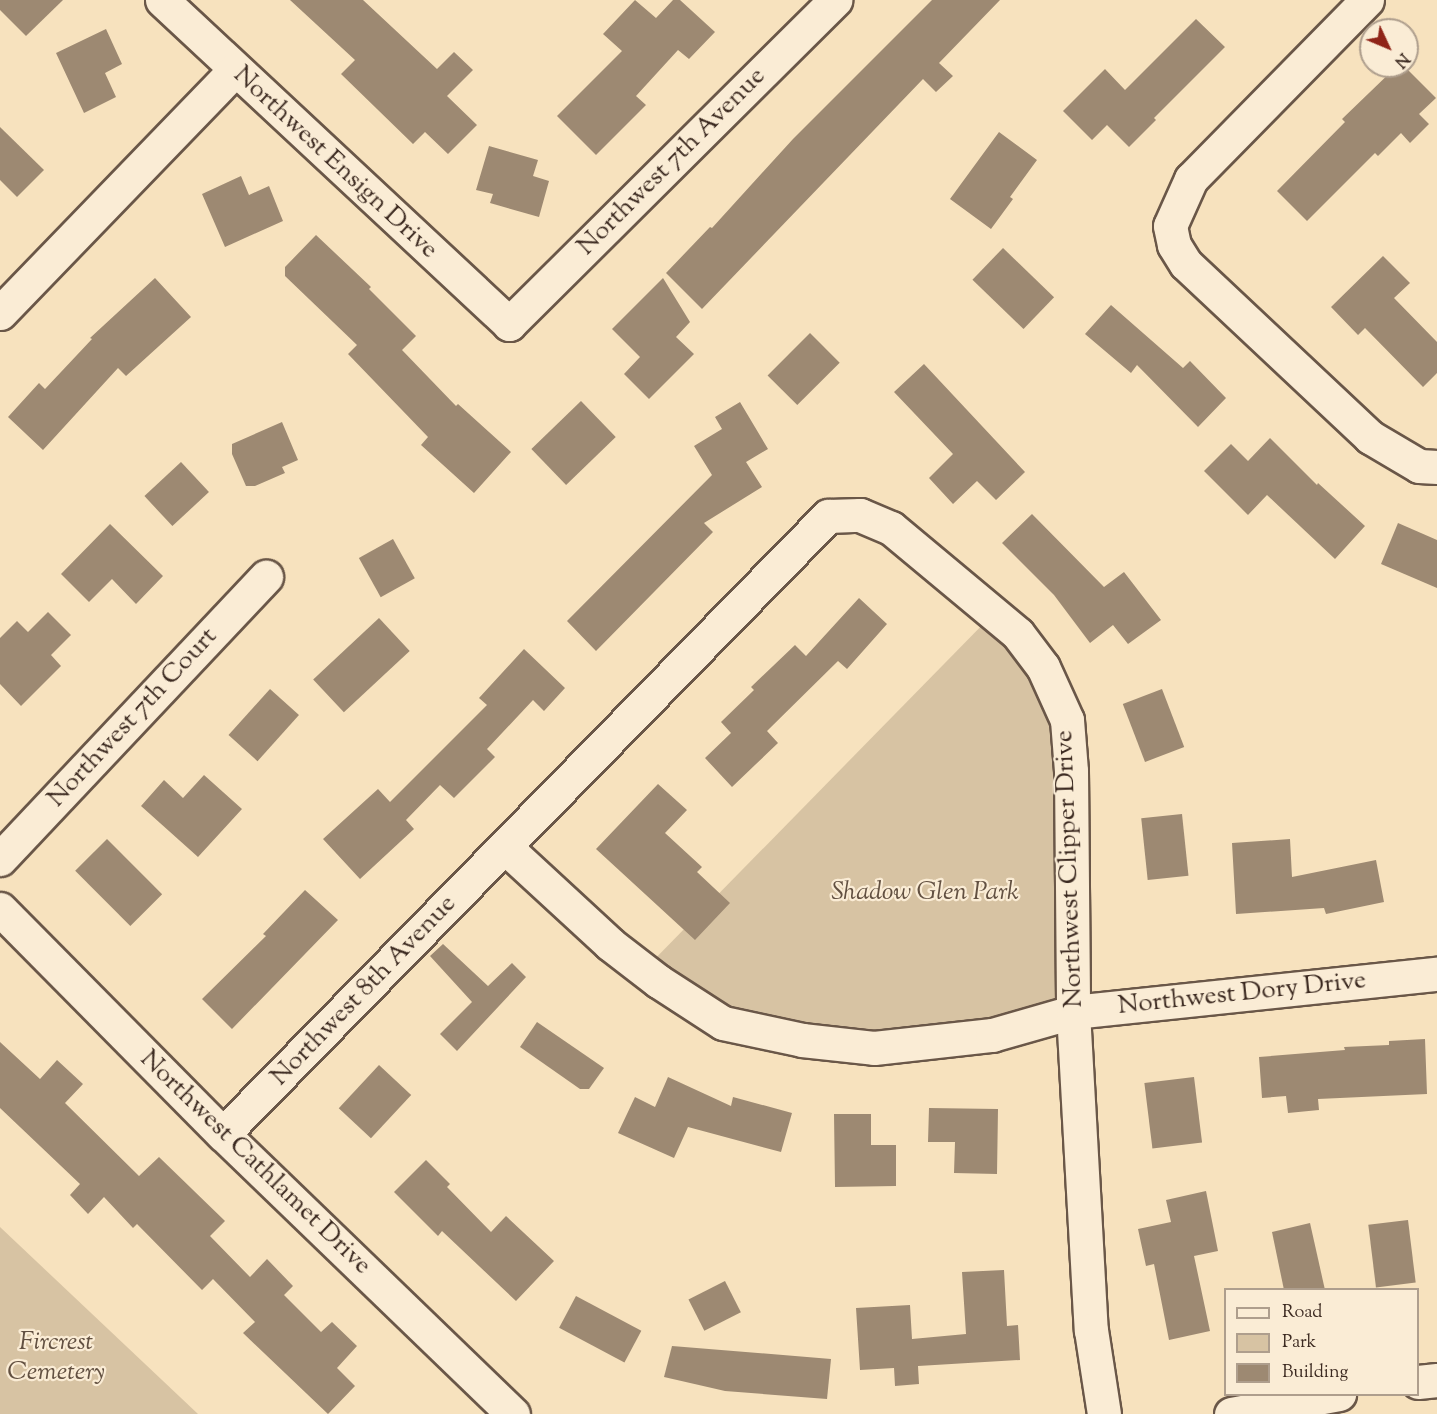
<!DOCTYPE html>
<style>
body{margin:0}
#map{position:relative;width:1437px;height:1414px;overflow:hidden;background:#f7e2be;font-family:"Sorts Mill Goudy",serif}
div>[style]{position:absolute}
[style*='--x']{left:calc(var(--x)*1px);top:calc(var(--y)*1px);width:calc(var(--w)*1px);rotate:calc(var(--a)*1deg)}
.green>*{inset:0;background:#d7c3a3}
.building>*{inset:0;background:#9d8972;transform-origin:0 0}
.roads{filter:drop-shadow(2px 0 #6a5748) drop-shadow(-2px 0 #6a5748) drop-shadow(0 2px #6a5748) drop-shadow(0 -2px #6a5748)}
.street>*{height:33px;margin:-16.5px;padding:0 16.5px;transform-origin:16.5px;border-radius:16.5px;background:#faecd5}
span{translate:-50% -50%;white-space:nowrap;text-align:center;line-height:1.15;-webkit-text-stroke:4.5px #faecd5;paint-order:stroke}
.street-label{font-size:26px;color:#3b2920}
.park-label{font-size:26px;color:#625041;font-style:italic}
.legend{position:absolute;left:1224px;top:1288px;width:195px;height:108px;box-sizing:border-box;background:#faecd5;border:2px solid #ae9e8d;margin:0;padding:8px 10px;list-style:none;font-size:18px;color:#3b2920}
.legend li{display:flex;align-items:center;gap:12px;height:30px}
.legend b{width:30px;border:2px solid #ae9e8d}
.north{position:absolute;left:1359px;top:18px;width:60px;height:60px;box-sizing:border-box;background:#faecd5;border:2px solid #ae9e8d;border-radius:50%;rotate:134deg;font-size:16px;font-weight:700;line-height:24px;text-align:center;color:#3b2920}
.north::after{content:'';display:block;margin:auto;width:21px;height:27px;background:#8f2418;clip-path:polygon(50% 0,100% 100%,50% 72%,0 100%)}
</style>
<div id="map">
<div class="green">
<i style="clip-path:polygon(993px 614px,1067px 720px,1073px 1012px,802px 1040px,644px 970px)"></i>
<i style="clip-path:polygon(0 1227px,198px 1414px,0 1414px)"></i>
</div>
<div class="building">
<i style="clip-path:polygon(0 0,63px 0,26px 36px,0 10px)"></i>
<i style="clip-path:polygon(290px 0,363px 0,437px 69px,454px 52px,473px 70px,447px 96px,477px 125px,448px 154px,425px 132px,413px 144px,341px 74px,355px 60px)"></i>
<i style="clip-path:polygon(635px 0,656px 18px,673px 0,680px 0,715px 32px,689px 59px,678px 50px,636px 96px,646px 105px,596px 155px,557px 116px,622px 51px,603px 34px)"></i>
<i style="clip-path:polygon(932px 0,1000px 0,939px 63px,953px 76px,936px 92px,923px 79px,702px 309px,666px 273px,710px 227px,712px 228px,793px 139px)"></i>
<i style="clip-path:polygon(1196px 19px,1225px 47px,1154px 118px,1156px 120px,1129px 147px,1107px 125px,1092px 140px,1063px 111px,1105px 69px,1125px 90px)"></i>
<i style="clip-path:polygon(106px 29px,122px 64px,105px 73px,116px 97px,84px 113px,56px 53px)"></i>
<i style="clip-path:polygon(1397px 66px,1404px 66px,1436px 98px,1419px 114px,1429px 124px,1410px 143px,1401px 133px,1378px 156px,1375px 153px,1307px 221px,1277px 191px,1345px 122px,1342px 119px)"></i>
<i style="clip-path:polygon(0 127px,44px 170px,17px 197px,0 180px)"></i>
<i style="clip-path:polygon(999px 132px,1037px 160px,1010px 197px,1013px 199px,991px 229px,950px 199px)"></i>
<i style="clip-path:polygon(489px 146px,538px 160px,533px 176px,549px 181px,539px 217px,490px 203px,493px 194px,476px 190px)"></i>
<i style="clip-path:polygon(241px 176px,249px 195px,269px 186px,283px 221px,225px 247px,202px 194px)"></i>
<i style="clip-path:polygon(316px 235px,371px 287px,369px 289px,416px 336px,402px 350px,456px 406px,458px 404px,511px 452px,474px 493px,421px 445px,428px 437px,348px 354px,357px 345px,285px 276px,285px 267px)"></i>
<i style="left:1003px;top:248px;width:71px;height:44px;rotate:44deg"></i>
<i style="clip-path:polygon(1383px 256px,1410px 283px,1394px 298px,1437px 342px,1437px 373px,1423px 387px,1365px 328px,1358px 335px,1331px 307px)"></i>
<i style="clip-path:polygon(155px 278px,191px 317px,126px 376px,118px 368px,43px 450px,8px 417px,39px 383px,45px 389px,92px 339px,90px 338px)"></i>
<i style="clip-path:polygon(663px 278px,690px 322px,676px 337px,694px 354px,649px 399px,624px 374px,640px 357px,612px 329px)"></i>
<i style="clip-path:polygon(1111px 305px,1183px 368px,1190px 361px,1226px 398px,1198px 427px,1137px 365px,1131px 373px,1085px 334px)"></i>
<i style="left:810px;top:333px;width:42px;height:60px;rotate:45deg"></i>
<i style="clip-path:polygon(924px 364px,1025px 472px,996px 500px,977px 481px,953px 504px,929px 478px,953px 454px,894px 392px)"></i>
<i style="left:581px;top:401px;width:50px;height:69px;rotate:46deg"></i>
<i style="clip-path:polygon(740px 402px,768px 449px,746px 462px,762px 487px,704px 523px,713px 532px,596px 651px,567px 621px,712px 475px,694px 446px,722px 429px,715px 417px)"></i>
<i style="clip-path:polygon(282px 422px,298px 460px,282px 467px,285px 473px,255px 486px,246px 486px,232px 454px,232px 444px)"></i>
<i style="clip-path:polygon(1270px 438px,1317px 485px,1318px 483px,1365px 526px,1335px 559px,1267px 495px,1248px 515px,1204px 471px,1231px 444px,1248px 461px)"></i>
<i style="left:181px;top:462px;width:41px;height:50px;rotate:47deg"></i>
<i style="clip-path:polygon(1032px 514px,1104px 587px,1124px 572px,1161px 620px,1128px 644px,1113px 625px,1090px 643px,1054px 595px,1002px 543px)"></i>
<i style="clip-path:polygon(1398px 523px,1437px 540px,1437px 588px,1381px 564px)"></i>
<i style="clip-path:polygon(110px 524px,163px 576px,136px 604px,112px 579px,89px 602px,61px 574px)"></i>
<i style="left:393px;top:539px;width:45px;height:39px;rotate:61deg"></i>
<i style="clip-path:polygon(859px 598px,887px 624px,847px 669px,838px 661px,767px 731px,778px 743px,732px 787px,705px 758px,731px 733px,721px 722px,754px 690px,751px 687px,795px 645px,806px 656px)"></i>
<i style="clip-path:polygon(48px 612px,71px 635px,51px 655px,61px 666px,21px 706px,0 684px,0 638px,17px 621px,28px 632px)"></i>
<i style="left:379px;top:618px;width:45px;height:90px;rotate:47deg"></i>
<i style="clip-path:polygon(524px 649px,565px 688px,544px 711px,533px 700px,487px 749px,495px 757px,454px 798px,440px 785px,406px 820px,414px 829px,360px 879px,323px 839px,378px 789px,390px 802px,487px 705px,479px 698px)"></i>
<i style="left:270px;top:689px;width:39px;height:62px;rotate:42deg"></i>
<i style="left:1162px;top:689px;width:62px;height:42px;rotate:69deg"></i>
<i style="clip-path:polygon(204px 775px,242px 809px,198px 857px,141px 806px,164px 780px,183px 798px)"></i>
<i style="clip-path:polygon(658px 784px,687px 810px,665px 833px,702px 867px,697px 872px,730px 903px,695px 940px,596px 849px)"></i>
<i style="left:1182px;top:814px;width:62px;height:41px;rotate:84deg"></i>
<i style="left:107px;top:839px;width:78px;height:45px;rotate:45deg"></i>
<i style="clip-path:polygon(1290px 839px,1292px 877px,1376px 860px,1384px 902px,1326px 914px,1324px 908px,1236px 914px,1232px 843px)"></i>
<i style="clip-path:polygon(305px 890px,338px 920px,232px 1029px,202px 999px,266px 936px,263px 934px)"></i>
<i style="clip-path:polygon(443px 944px,488px 986px,512px 963px,526px 977px,457px 1051px,440px 1034px,472px 1002px,430px 956px)"></i>
<i style="clip-path:polygon(537px 1022px,604px 1068px,589px 1089px,580px 1089px,520px 1047px)"></i>
<i style="clip-path:polygon(1425px 1039px,1427px 1094px,1318px 1099px,1319px 1110px,1288px 1113px,1286px 1096px,1262px 1098px,1259px 1057px,1345px 1050px,1344px 1047px,1389px 1045px,1389px 1041px)"></i>
<i style="clip-path:polygon(0 1042px,40px 1079px,57px 1060px,83px 1084px,65px 1103px,139px 1176px,159px 1157px,225px 1221px,210px 1236px,250px 1277px,267px 1259px,293px 1286px,284px 1295px,321px 1332px,332px 1322px,357px 1346px,337px 1368px,355px 1386px,328px 1414px,243px 1333px,255px 1322px,213px 1279px,202px 1290px,137px 1224px,133px 1228px,104px 1197px,88px 1214px,70px 1195px,80px 1184px,0 1108px)"></i>
<i style="left:379px;top:1065px;width:44px;height:59px;rotate:43deg"></i>
<i style="clip-path:polygon(668px 1077px,731px 1106px,733px 1097px,792px 1113px,781px 1152px,688px 1127px,674px 1158px,618px 1133px,635px 1097px,655px 1107px)"></i>
<i style="left:1194px;top:1077px;width:66px;height:50px;rotate:83deg"></i>
<i style="clip-path:polygon(929px 1108px,998px 1109px,997px 1174px,954px 1173px,955px 1142px,928px 1142px)"></i>
<i style="clip-path:polygon(834px 1114px,871px 1114px,871px 1145px,896px 1145px,896px 1186px,835px 1187px)"></i>
<i style="clip-path:polygon(426px 1160px,450px 1184px,447px 1187px,491px 1232px,506px 1216px,554px 1261px,516px 1301px,442px 1231px,438px 1236px,394px 1192px)"></i>
<i style="clip-path:polygon(1206px 1191px,1218px 1251px,1194px 1256px,1210px 1331px,1169px 1340px,1154px 1264px,1146px 1266px,1138px 1229px,1171px 1222px,1166px 1200px)"></i>
<i style="left:1408px;top:1220px;width:63px;height:40px;rotate:83deg"></i>
<i style="clip-path:polygon(1310px 1223px,1325px 1290px,1284px 1290px,1272px 1232px)"></i>
<i style="clip-path:polygon(1004px 1270px,1007px 1326px,1018px 1325px,1020px 1360px,918px 1366px,919px 1384px,895px 1386px,894px 1368px,860px 1370px,856px 1308px,910px 1305px,912px 1339px,966px 1334px,962px 1272px)"></i>
<i style="left:725px;top:1281px;width:35px;height:41px;rotate:63deg"></i>
<i style="left:576px;top:1296px;width:74px;height:36px;rotate:28deg"></i>
<i style="clip-path:polygon(672px 1346px,831px 1359px,827px 1399px,725px 1391px,664px 1377px)"></i>
</div>
<div class="roads">
<div class="street">
<i style="--x:162;--y:0;--w:475;--a:43"></i>
<i style="--x:509;--y:324;--w:460;--a:-44.8"></i>
<i style="--x:1367;--y:0;--w:251;--a:134.5"></i>
<i style="--x:1191;--y:179;--w:51;--a:114.1"></i>
<i style="--x:1170;--y:226;--w:19;--a:78"></i>
<i style="--x:1174;--y:245;--w:22;--a:58"></i>
<i style="--x:1186;--y:264;--w:253;--a:43.2"></i>
<i style="--x:1370;--y:437;--w:57;--a:30.6"></i>
<i style="--x:1419;--y:466;--w:18;--a:3"></i>
<i style="--x:0;--y:313;--w:338;--a:-46"></i>
<i style="--x:505;--y:847;--w:143;--a:42.7"></i>
<i style="--x:610;--y:944;--w:61;--a:37.6"></i>
<i style="--x:658;--y:981;--w:77;--a:32.9"></i>
<i style="--x:723;--y:1023;--w:81;--a:12.1"></i>
<i style="--x:802;--y:1040;--w:72;--a:6.3"></i>
<i style="--x:874;--y:1048;--w:119;--a:-6.3"></i>
<i style="--x:992;--y:1035;--w:84;--a:-15.9"></i>
<i style="--x:1073;--y:1012;--w:366;--a:-6"></i>
<i style="--x:0;--y:859;--w:388;--a:-46.7"></i>
<i style="--x:0;--y:909;--w:317;--a:45.3"></i>
<i style="--x:223;--y:1134;--w:403;--a:44"></i>
<i style="--x:223;--y:1134;--w:865;--a:-45.61"></i>
<i style="--x:828;--y:516;--w:32;--a:-2"></i>
<i style="--x:860;--y:515;--w:34;--a:23"></i>
<i style="--x:891;--y:528;--w:165;--a:39.8"></i>
<i style="--x:1018;--y:634;--w:41;--a:52.9"></i>
<i style="--x:1043;--y:667;--w:58;--a:65.6"></i>
<i style="--x:1067;--y:720;--w:51;--a:85.5"></i>
<i style="--x:1071;--y:771;--w:241;--a:89.5"></i>
<i style="--x:1073;--y:1012;--w:319;--a:86.8"></i>
<i style="--x:1091;--y:1330;--w:85;--a:81.2"></i>
<i style="--x:1418;--y:1382;--w:19;--a:-6"></i>
<i style="--x:1231;--y:1414;--w:110;--a:-10.5"></i>
</div>
</div>
<div class="street-label">
<span style="left:672px;top:162px;rotate:-45deg">Northwest 7th Avenue</span>
<span style="left:335px;top:163px;rotate:43deg">Northwest Ensign Drive</span>
<span style="left:133px;top:718px;rotate:-47deg">Northwest 7th Court</span>
<span style="left:1070px;top:869px;rotate:-92deg">Northwest Clipper Drive</span>
<span style="left:364px;top:991px;rotate:-46deg">Northwest 8th Avenue</span>
<span style="left:1242px;top:994px;rotate:-6deg">Northwest Dory Drive</span>
<span style="left:255px;top:1163px;rotate:44deg">Northwest Cathlamet Drive</span>
</div>
<div class="park-label">
<span style="left:925px;top:893px">Shadow Glen Park</span>
<span style="left:56px;top:1358px">Fircrest<br>Cemetery</span>
</div>
<ul class="legend">
<li><b style="height:8px;background:#faecd5"></b>Road</li>
<li><b style="height:16px;background:#d7c3a3"></b>Park</li>
<li><b style="height:16px;background:#9d8972"></b>Building</li>
</ul>
<div class="north">N</div>
</div>
